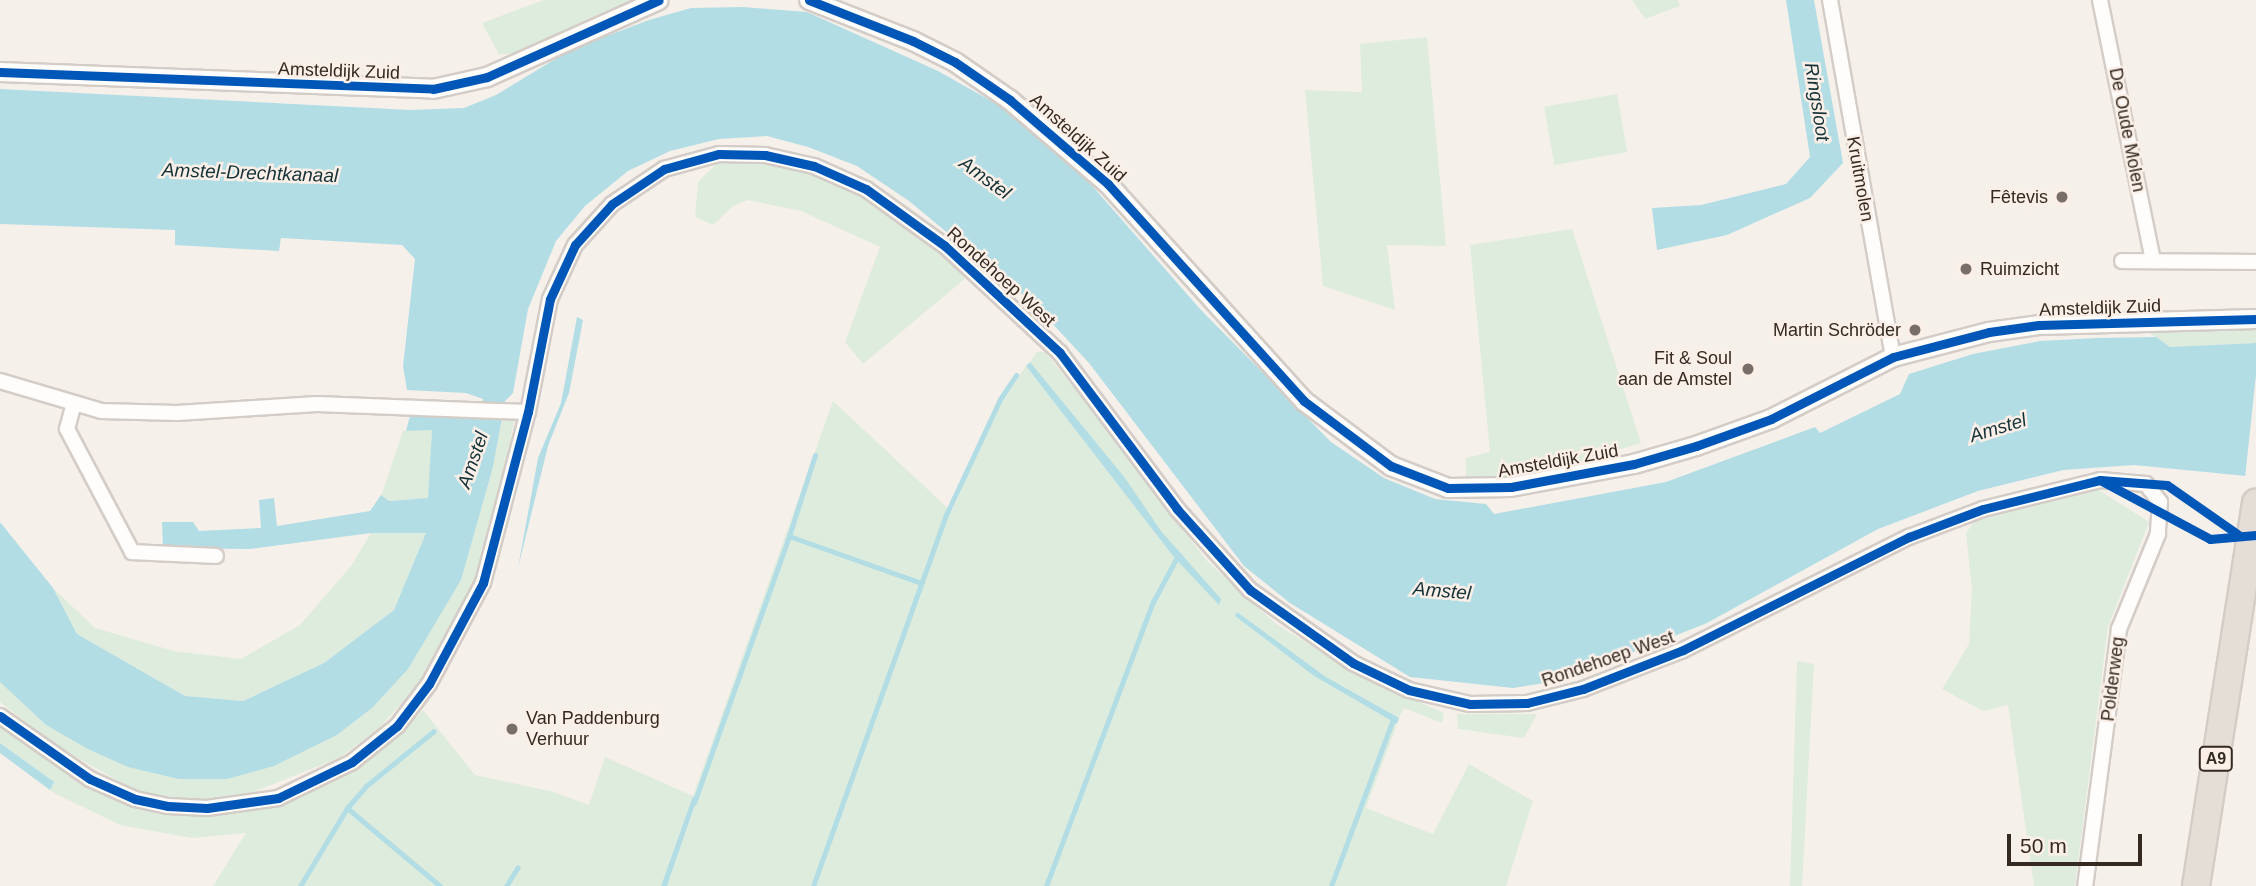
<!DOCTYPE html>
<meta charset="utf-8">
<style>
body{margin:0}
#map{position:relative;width:2256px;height:886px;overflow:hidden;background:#f6f0eb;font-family:Arial,sans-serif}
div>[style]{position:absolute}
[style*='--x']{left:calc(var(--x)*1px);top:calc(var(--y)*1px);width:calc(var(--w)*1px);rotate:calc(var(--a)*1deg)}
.green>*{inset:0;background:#deecdd;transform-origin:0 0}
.water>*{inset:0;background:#b2dde5}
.pier>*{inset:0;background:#f6f0eb}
.stream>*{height:5px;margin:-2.5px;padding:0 2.5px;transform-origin:2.5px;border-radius:2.5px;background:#b2dde5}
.roads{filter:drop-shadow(2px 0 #d4ccc6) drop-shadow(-2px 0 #d4ccc6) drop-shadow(0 2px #d4ccc6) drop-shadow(0 -2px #d4ccc6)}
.minor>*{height:14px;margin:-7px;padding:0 7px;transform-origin:7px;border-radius:7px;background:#fefdfc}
.tertiary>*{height:18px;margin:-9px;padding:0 9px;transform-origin:9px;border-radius:9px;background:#fefdfc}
.motorway>*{height:26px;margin:-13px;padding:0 13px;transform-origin:13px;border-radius:13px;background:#e4ded6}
.cycleway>*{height:9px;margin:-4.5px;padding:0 4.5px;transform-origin:4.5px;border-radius:4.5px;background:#0057b8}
.dots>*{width:19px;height:19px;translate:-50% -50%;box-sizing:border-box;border:4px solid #fbefe7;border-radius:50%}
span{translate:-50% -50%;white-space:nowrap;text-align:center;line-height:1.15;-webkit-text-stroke:5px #fbefe7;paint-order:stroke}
.shield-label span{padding:2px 5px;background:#fbefe7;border:2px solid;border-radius:5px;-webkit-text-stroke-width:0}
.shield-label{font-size:16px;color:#352a22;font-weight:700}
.street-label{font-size:18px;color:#352a22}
.poi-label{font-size:18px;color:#352a22}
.right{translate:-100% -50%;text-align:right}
.left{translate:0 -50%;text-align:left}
.water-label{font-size:19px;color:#133339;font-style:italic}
.scale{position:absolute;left:2007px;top:834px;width:135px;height:32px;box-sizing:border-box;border:4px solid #352a22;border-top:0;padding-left:9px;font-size:21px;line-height:24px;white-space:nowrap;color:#352a22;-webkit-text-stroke:5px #fbefe7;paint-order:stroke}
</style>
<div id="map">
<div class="green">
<i style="clip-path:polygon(544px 0,631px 0,514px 54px,499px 54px,482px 23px)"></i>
<i style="clip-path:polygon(1632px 0,1678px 0,1680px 6px,1645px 19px)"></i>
<i style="clip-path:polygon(1427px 37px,1446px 246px,1387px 245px,1395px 310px,1323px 286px,1305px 90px,1362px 92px,1360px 44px)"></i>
<i style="left:1617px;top:94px;width:59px;height:74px;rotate:80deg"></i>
<i style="clip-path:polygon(752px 160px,801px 168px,852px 191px,911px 230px,967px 277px,863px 364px,845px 342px,880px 247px,801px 211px,748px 200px,733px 206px,713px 225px,695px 217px,698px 182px,717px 163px)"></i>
<i style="clip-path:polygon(1572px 229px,1641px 443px,1538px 474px,1466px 479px,1466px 458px,1490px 452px,1470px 245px)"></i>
<i style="clip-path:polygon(2143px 329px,2256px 329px,2256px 343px,2170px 347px)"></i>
<i style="clip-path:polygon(1037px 352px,1045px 352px,1097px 416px,1207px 561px,1276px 624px,1360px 676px,1444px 713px,1442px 723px,1404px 708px,1399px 718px,1326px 677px,1237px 612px,1235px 616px,1314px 676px,1397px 724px,1366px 808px,1433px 834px,1469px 764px,1533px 801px,1506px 886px,667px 886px,696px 803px,693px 797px,661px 886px,213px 886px,246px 833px,192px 838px,120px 825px,56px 794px,50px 790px,53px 782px,0 743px,0 724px,94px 789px,146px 810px,212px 815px,264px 804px,349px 766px,397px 737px,423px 710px,475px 775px,554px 792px,589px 805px,605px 757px,693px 796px,833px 401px,952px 512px,993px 416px,1026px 366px,1173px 556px,1187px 564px,1030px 362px)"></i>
<i style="clip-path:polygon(501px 418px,514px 421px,498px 506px,478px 576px,419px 684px,379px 728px,339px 758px,251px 793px,205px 800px,164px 799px,127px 786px,59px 747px,0 702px,0 682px,46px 725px,128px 767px,274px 766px,337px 735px,372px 708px,460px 582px,493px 467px)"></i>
<i style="clip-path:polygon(432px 430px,429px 498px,389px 501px,381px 496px,403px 431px)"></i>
<i style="clip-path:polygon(2097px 489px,2149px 522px,2108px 627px,2075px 886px,2034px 886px,2008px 705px,1983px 711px,1942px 689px,1969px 644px,1972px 589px,1966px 533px,1978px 516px)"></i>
<i style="clip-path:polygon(371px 533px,427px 533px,394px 610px,324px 663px,242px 701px,185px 696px,77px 634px,53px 588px,95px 628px,174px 651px,241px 659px,300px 625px,351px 566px)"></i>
<i style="clip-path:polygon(1797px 661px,1814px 664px,1802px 886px,1790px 886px)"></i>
<i style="clip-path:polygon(1457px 714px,1537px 714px,1524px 738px,1458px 729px)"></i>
</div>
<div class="water">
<i style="clip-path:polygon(1786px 0,1814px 0,1843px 163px,1810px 198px,1727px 235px,1657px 250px,1652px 208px,1701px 205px,1786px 184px,1810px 157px)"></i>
<i style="clip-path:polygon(743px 7px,807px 12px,938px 71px,1018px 116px,1074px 165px,1200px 309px,1331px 442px,1384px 478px,1435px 499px,1486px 504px,1494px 514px,1666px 482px,1815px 427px,1820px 433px,1900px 394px,1909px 374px,1973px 354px,2040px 341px,2097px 338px,2156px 337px,2170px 347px,2256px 343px,2256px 477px,2134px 465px,2063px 470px,1978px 491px,1878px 529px,1707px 623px,1563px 680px,1513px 688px,1410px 677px,1290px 603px,1244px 566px,1089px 363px,1036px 306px,909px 201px,857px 166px,808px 147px,767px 136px,719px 139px,670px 151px,628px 171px,585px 206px,556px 241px,528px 309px,513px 393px,505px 401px,493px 467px,461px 580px,408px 669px,372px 708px,337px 735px,274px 766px,227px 779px,179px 779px,128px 767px,88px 749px,46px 725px,0 682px,0 522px,53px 588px,77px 634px,185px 696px,243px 701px,324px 663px,394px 610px,426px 533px,371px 533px,250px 549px,163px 548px,162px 522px,193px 522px,199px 531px,261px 528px,259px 500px,274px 498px,277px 526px,370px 511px,381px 495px,389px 501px,428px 498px,432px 430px,406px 431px,410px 416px,481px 413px,483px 399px,466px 393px,407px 390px,403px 366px,415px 259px,402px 245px,281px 238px,279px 251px,175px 245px,175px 230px,0 224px,0 89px,410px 110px,464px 108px,496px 95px,570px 50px,649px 20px,691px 8px)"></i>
<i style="clip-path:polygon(577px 317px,583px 320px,569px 393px,548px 446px,518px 568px,538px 458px,561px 403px)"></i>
<i style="clip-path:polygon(1030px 362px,1125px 478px,1161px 531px,1221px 599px,1219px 605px,1173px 556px,1026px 366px)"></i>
<i style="clip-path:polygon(1237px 612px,1326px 677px,1399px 718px,1397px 724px,1314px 676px,1235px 616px)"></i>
<i style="clip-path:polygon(0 743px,54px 782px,50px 790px,0 753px)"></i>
<i style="clip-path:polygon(693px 796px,696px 802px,667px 886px,661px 886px)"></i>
</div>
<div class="pier">
<i style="clip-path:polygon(2256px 375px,2256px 480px,2245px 478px)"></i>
</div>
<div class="stream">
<i style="--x:815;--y:455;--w:85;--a:107.8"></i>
<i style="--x:789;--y:536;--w:140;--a:19.6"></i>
<i style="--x:694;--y:803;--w:283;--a:-70.4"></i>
<i style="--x:347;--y:808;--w:29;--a:-49"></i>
<i style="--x:366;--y:786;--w:87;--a:-39"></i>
<i style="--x:300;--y:886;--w:91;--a:-58.9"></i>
<i style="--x:347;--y:808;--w:121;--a:40"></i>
<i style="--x:506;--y:886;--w:22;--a:-58"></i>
<i style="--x:813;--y:886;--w:394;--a:-70.3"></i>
<i style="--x:946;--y:515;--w:128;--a:-65"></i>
<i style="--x:1000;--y:399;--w:29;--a:-56"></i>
<i style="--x:1046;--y:886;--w:303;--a:-69.4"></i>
<i style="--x:1153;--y:602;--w:51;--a:-61.9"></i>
<i style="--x:1331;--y:886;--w:178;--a:-69.6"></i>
</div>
<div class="roads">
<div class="minor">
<i style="--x:1830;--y:0;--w:363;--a:80"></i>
<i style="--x:2100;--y:0;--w:265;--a:78.5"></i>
<i style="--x:2122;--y:261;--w:134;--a:0.4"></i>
<i style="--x:0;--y:381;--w:105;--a:16.5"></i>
<i style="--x:101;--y:411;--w:76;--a:1.5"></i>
<i style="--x:177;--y:413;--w:140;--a:-3.7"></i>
<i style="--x:317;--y:404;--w:211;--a:2.2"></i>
<i style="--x:74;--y:403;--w:27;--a:105"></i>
<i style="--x:67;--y:429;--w:139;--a:62.1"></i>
<i style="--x:132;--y:552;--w:84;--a:2.7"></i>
<i style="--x:0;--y:716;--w:110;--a:35"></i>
<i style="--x:90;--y:779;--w:49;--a:24"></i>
<i style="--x:135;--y:799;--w:34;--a:12"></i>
<i style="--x:168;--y:806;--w:39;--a:3"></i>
<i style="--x:207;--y:808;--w:72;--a:-8"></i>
<i style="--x:278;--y:798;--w:82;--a:-25.9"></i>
<i style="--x:352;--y:762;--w:58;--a:-38.7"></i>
<i style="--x:397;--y:726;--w:53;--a:-52.7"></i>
<i style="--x:429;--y:684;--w:115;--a:-61.9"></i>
<i style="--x:483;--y:583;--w:177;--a:-75.3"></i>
<i style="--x:528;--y:412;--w:115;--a:-79"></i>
<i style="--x:550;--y:299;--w:60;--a:-65.2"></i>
<i style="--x:575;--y:245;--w:55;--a:-47.9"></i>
<i style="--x:612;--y:204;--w:63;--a:-33.9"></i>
<i style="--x:664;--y:169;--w:57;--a:-15.3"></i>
<i style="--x:719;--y:154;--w:46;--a:1.2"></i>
<i style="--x:765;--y:155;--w:50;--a:12.7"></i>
<i style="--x:814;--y:166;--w:57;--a:23.9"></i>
<i style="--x:866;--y:189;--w:97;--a:35.8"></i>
<i style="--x:945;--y:246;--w:157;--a:42.9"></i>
<i style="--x:1060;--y:353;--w:195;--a:53.1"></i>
<i style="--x:1177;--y:509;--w:109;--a:48"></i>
<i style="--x:1250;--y:590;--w:126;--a:35.3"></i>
<i style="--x:1353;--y:663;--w:62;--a:25.7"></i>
<i style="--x:1409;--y:690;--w:63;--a:12.9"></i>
<i style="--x:1470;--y:704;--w:57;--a:-1"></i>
<i style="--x:1527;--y:703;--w:58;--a:-14"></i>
<i style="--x:1583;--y:689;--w:107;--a:-21.3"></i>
<i style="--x:1683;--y:650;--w:253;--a:-26.6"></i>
<i style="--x:1909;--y:537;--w:79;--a:-20.7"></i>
<i style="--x:1983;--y:509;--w:121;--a:-13.9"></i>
<i style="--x:2100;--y:480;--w:46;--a:5"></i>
<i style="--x:2146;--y:484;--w:23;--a:52"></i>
<i style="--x:2160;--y:502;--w:32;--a:94"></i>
<i style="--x:2158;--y:534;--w:103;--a:112.3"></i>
<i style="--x:2119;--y:629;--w:259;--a:97.5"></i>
</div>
<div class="tertiary">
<i style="--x:809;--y:0;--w:112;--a:21.5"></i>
<i style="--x:913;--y:41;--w:47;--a:26.6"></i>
<i style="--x:955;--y:62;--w:67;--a:34.6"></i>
<i style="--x:1010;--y:100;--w:129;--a:40.6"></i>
<i style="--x:1108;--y:184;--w:292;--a:47.9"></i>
<i style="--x:1304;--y:401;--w:109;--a:36.8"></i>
<i style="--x:1391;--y:466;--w:61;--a:21.1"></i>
<i style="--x:1448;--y:488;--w:63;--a:-0.9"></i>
<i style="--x:1511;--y:487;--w:125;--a:-10.6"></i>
<i style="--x:1634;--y:464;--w:65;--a:-16.2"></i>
<i style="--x:1696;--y:446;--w:80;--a:-19.8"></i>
<i style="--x:1771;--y:419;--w:137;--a:-26.9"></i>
<i style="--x:1893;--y:357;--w:99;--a:-14.6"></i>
<i style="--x:1989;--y:332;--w:50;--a:-8"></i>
<i style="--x:2039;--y:325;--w:217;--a:-1.6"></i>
<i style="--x:0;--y:72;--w:433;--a:2.2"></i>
<i style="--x:433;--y:89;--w:55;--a:-12.5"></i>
<i style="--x:487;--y:77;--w:188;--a:-24.1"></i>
</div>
<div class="motorway">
<i style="--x:2196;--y:886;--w:388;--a:-81.1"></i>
</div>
</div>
<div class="cycleway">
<i style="--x:809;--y:0;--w:112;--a:21.5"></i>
<i style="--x:913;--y:41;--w:47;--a:26.6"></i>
<i style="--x:955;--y:62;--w:67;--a:34.6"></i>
<i style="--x:1010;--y:100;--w:129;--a:40.6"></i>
<i style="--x:1108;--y:184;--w:292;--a:47.9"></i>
<i style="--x:1304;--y:401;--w:109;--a:36.8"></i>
<i style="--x:1391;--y:466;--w:61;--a:21.1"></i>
<i style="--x:1448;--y:488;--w:63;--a:-0.9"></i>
<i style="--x:1511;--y:487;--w:125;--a:-10.6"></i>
<i style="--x:1634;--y:464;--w:65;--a:-16.2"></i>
<i style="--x:1696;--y:446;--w:80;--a:-19.8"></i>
<i style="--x:1771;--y:419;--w:137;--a:-26.9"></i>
<i style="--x:1893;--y:357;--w:99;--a:-14.6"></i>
<i style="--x:1989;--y:332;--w:50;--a:-8"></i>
<i style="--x:2039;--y:325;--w:217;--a:-1.6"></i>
<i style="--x:0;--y:72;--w:433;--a:2.2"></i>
<i style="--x:433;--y:89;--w:55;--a:-12.5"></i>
<i style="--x:487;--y:77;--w:188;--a:-24.1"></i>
<i style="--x:2100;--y:480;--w:125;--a:28.2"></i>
<i style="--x:2210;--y:539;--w:46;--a:-5"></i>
<i style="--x:0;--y:716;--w:110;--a:35"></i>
<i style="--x:90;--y:779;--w:49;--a:24"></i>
<i style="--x:135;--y:799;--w:34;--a:12"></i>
<i style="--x:168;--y:806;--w:39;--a:3"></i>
<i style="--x:207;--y:808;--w:72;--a:-8"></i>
<i style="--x:278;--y:798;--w:82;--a:-25.9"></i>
<i style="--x:352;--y:762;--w:58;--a:-38.7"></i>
<i style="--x:397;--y:726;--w:53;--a:-52.7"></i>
<i style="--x:429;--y:684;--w:115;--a:-61.9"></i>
<i style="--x:483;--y:583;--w:177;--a:-75.3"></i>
<i style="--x:528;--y:412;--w:115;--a:-79"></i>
<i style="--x:550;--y:299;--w:60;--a:-65.2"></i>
<i style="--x:575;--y:245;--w:55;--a:-47.9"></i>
<i style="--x:612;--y:204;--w:63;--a:-33.9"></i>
<i style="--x:664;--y:169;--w:57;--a:-15.3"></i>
<i style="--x:719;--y:154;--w:46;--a:1.2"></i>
<i style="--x:765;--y:155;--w:50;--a:12.7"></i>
<i style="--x:814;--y:166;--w:57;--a:23.9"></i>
<i style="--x:866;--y:189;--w:97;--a:35.8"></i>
<i style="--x:945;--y:246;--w:157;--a:42.9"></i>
<i style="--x:1060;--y:353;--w:195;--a:53.1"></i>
<i style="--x:1177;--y:509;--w:109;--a:48"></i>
<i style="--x:1250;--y:590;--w:126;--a:35.3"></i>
<i style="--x:1353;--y:663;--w:62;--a:25.7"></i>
<i style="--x:1409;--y:690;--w:63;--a:12.9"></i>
<i style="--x:1470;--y:704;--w:57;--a:-1"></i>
<i style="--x:1527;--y:703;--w:58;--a:-14"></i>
<i style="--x:1583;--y:689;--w:107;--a:-21.3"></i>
<i style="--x:1683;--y:650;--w:253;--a:-26.6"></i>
<i style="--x:1909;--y:537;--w:79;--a:-20.7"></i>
<i style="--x:1983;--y:509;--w:121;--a:-13.9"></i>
<i style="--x:2100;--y:480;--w:67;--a:4.3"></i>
<i style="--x:2167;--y:485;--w:89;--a:34.9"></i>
</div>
<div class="dots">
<i style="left:2062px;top:197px;background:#796f68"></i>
<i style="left:1966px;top:269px;background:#796f68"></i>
<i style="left:1915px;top:330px;background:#796f68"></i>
<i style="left:1748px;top:369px;background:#796f68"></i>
<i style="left:512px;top:729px;background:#796f68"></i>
</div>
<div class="shield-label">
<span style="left:2216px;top:759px">A9</span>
</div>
<div class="street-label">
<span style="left:339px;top:71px;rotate:2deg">Amsteldijk Zuid</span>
<span style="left:2127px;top:130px;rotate:79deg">De Oude Molen</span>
<span style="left:1078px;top:138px;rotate:42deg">Amsteldijk Zuid</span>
<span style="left:1860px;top:179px;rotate:80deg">Kruitmolen</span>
<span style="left:1001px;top:277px;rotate:42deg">Rondehoep West</span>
<span style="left:2100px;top:308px;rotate:-2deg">Amsteldijk Zuid</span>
<span style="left:1558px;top:461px;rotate:-10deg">Amsteldijk Zuid</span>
<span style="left:1608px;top:659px;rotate:-19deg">Rondehoep West</span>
<span style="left:2113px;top:679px;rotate:-83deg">Polderweg</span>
</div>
<div class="poi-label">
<span class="right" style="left:2048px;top:197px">Fêtevis</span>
<span class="left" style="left:1980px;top:269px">Ruimzicht</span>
<span class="right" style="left:1901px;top:330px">Martin Schröder</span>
<span class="right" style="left:1732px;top:369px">Fit &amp; Soul<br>aan de Amstel</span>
<span class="left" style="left:526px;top:729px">Van Paddenburg<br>Verhuur</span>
</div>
<div class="water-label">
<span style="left:1817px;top:102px;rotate:81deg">Ringsloot</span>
<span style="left:250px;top:173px;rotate:2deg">Amstel-Drechtkanaal</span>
<span style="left:985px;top:178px;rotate:36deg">Amstel</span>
<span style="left:1998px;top:428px;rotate:-17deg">Amstel</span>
<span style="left:473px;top:460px;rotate:-71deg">Amstel</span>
<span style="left:1442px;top:591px;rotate:5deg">Amstel</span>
</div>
<div class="scale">50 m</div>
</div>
